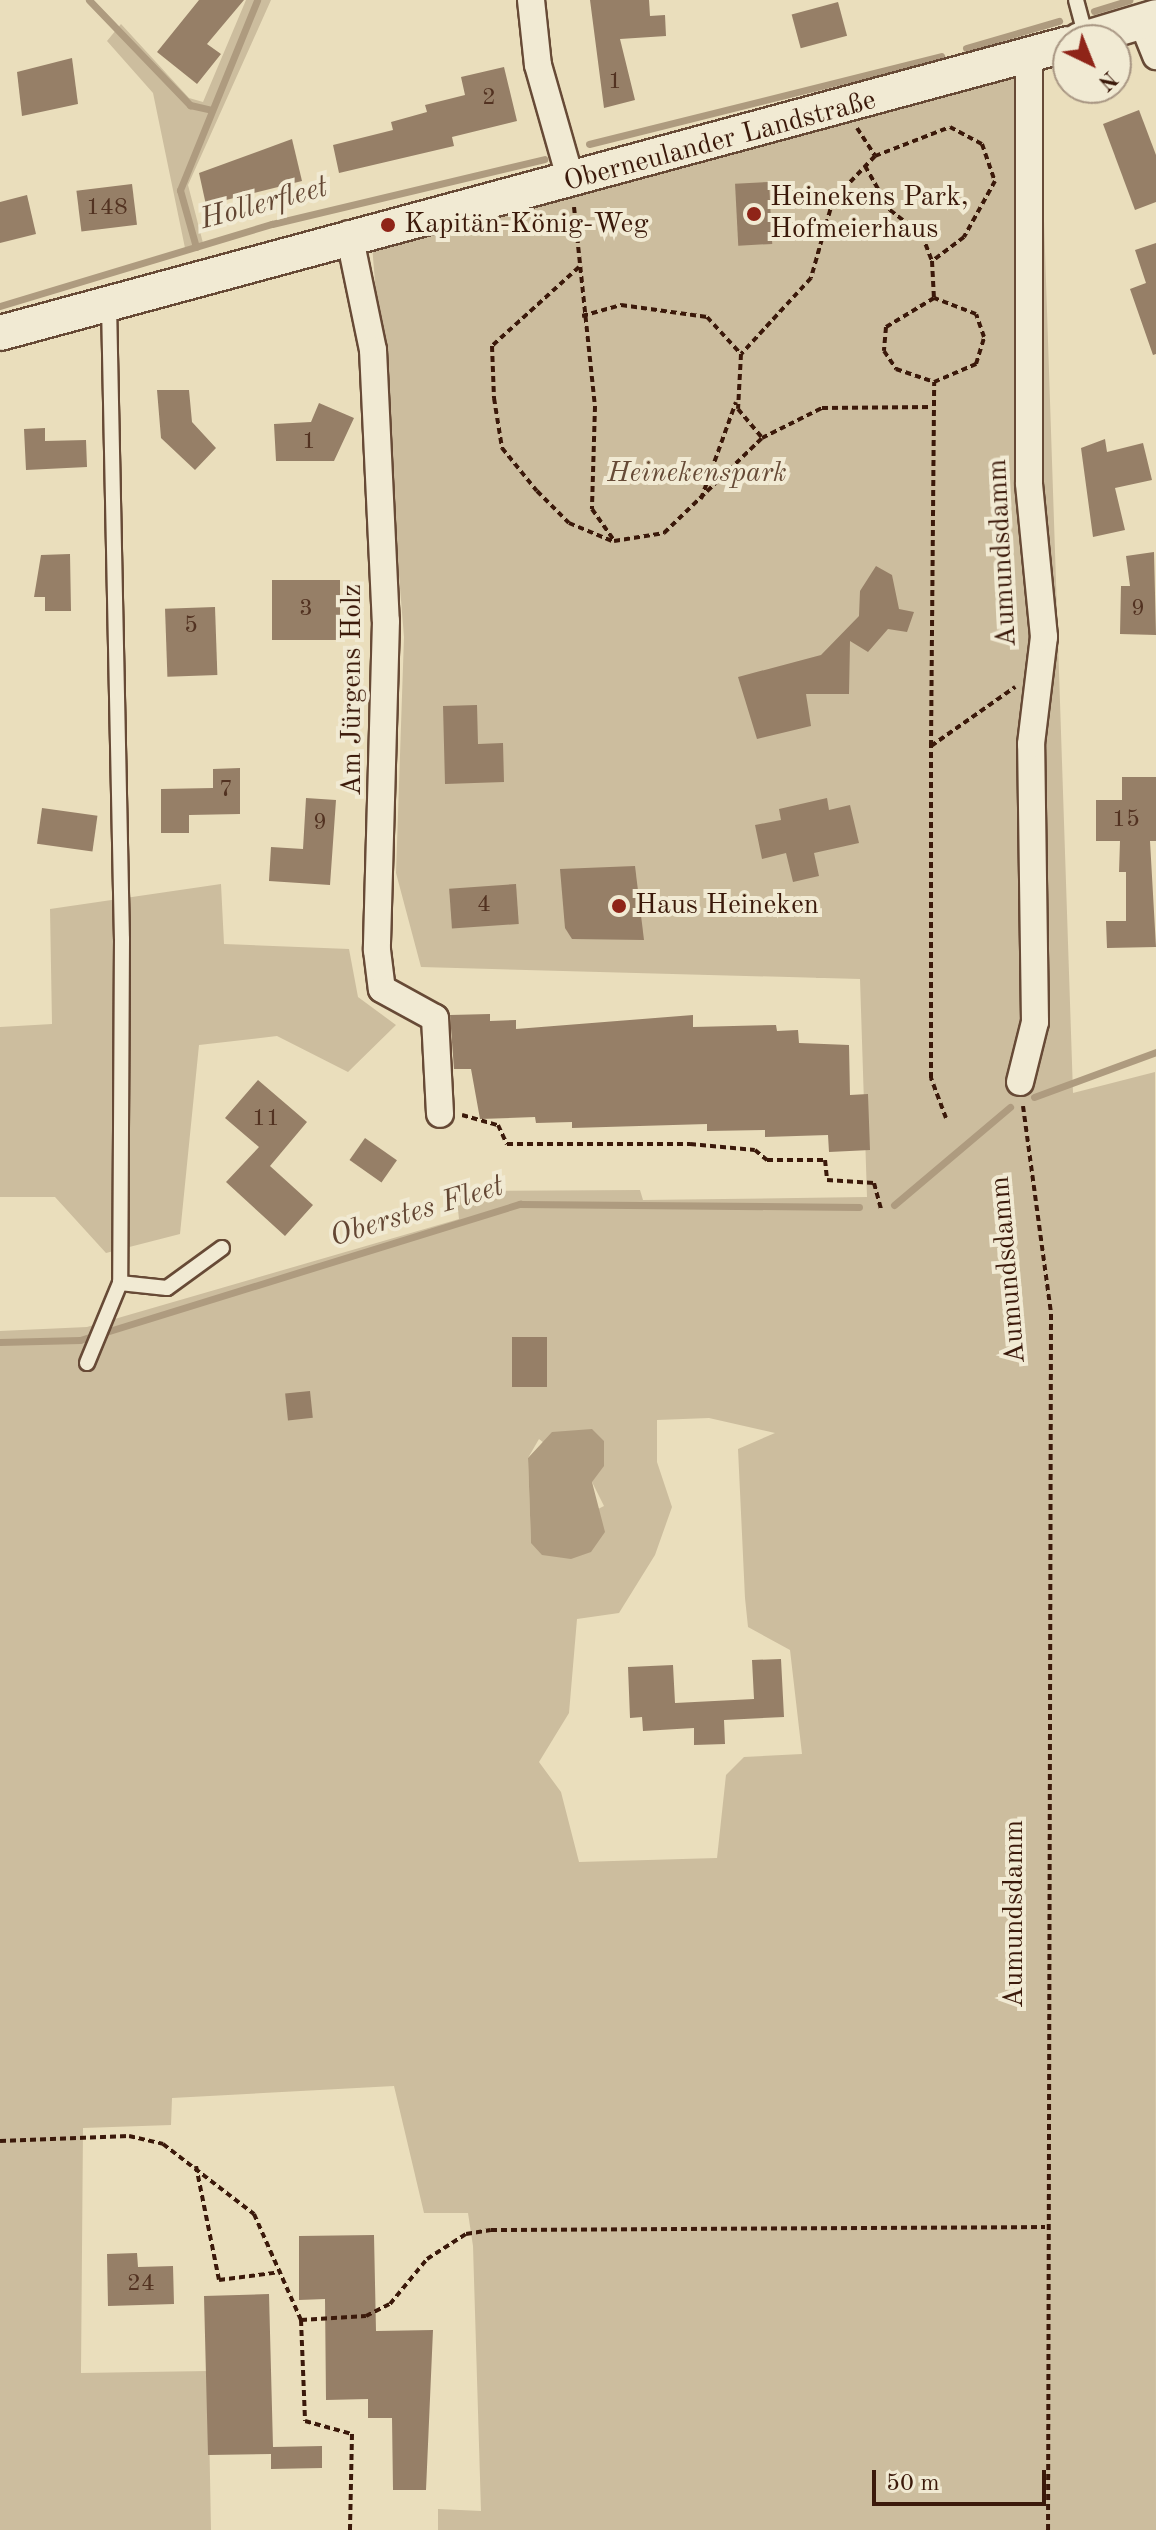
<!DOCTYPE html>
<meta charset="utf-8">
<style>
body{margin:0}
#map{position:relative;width:1156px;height:2530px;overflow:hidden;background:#eadebc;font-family:"Old Standard TT",serif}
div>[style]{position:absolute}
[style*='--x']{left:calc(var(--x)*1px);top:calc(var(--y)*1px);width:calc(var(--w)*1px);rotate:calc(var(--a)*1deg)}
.green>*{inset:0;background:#ccbd9e}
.water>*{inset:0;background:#ae9b7f}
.stream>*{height:7px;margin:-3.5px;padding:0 3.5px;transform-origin:3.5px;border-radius:3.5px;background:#ae9b7f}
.building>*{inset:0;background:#967f67;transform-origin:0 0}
.path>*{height:4px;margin-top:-2px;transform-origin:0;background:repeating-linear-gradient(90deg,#3b190a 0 6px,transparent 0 10px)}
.roads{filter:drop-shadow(2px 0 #674a36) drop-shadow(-2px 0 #674a36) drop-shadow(0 2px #674a36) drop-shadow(0 -2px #674a36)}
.service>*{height:14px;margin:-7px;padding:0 7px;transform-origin:7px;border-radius:7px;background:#f1ead3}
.minor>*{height:26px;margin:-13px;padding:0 13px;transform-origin:13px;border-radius:13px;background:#f1ead3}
.tertiary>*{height:34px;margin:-17px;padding:0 17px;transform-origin:17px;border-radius:17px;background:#f1ead3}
.dots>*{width:22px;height:22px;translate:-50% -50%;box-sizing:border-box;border:4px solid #f1ead3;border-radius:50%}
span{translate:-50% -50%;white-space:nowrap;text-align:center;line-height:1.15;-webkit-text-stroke:8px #f1ead3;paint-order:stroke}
.number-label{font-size:24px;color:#523221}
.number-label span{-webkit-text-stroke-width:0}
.street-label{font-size:28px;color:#3b190a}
.poi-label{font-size:28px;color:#3b190a}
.left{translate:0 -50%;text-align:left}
.park-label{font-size:28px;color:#664a36;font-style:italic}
.water-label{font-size:30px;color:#634633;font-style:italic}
.north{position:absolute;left:1052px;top:24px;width:80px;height:80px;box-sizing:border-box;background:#f1ead3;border:2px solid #a89683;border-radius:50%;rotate:137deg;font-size:22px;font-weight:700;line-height:32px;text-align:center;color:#3b190a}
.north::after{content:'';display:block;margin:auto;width:28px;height:36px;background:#8f2418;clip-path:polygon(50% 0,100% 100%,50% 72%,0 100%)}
.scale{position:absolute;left:872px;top:2470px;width:174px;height:36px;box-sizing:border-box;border:4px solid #3b190a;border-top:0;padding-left:10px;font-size:24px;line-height:28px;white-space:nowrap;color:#3b190a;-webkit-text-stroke:6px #f1ead3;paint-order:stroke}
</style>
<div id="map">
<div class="green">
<i style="clip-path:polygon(246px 0,271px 0,188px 185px,203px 243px,185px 248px,153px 93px,107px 41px,121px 24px,189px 98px,203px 102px)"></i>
<i style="clip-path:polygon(evenodd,1039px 70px,1073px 1093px,1155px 1072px,1156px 2530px,438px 2530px,438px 2509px,481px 2511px,473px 2246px,468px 2213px,424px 2213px,394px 2086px,172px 2098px,171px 2125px,83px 2128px,81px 2373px,208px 2371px,211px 2530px,0 2530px,0 1331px,87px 1327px,459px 1219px,456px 1191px,640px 1190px,643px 1200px,867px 1197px,860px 979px,421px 967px,396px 873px,404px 637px,372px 245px,1039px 70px,709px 1418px,775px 1433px,738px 1449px,745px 1598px,748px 1627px,790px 1650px,802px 1754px,744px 1757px,726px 1775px,717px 1858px,579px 1862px,561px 1792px,539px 1762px,569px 1713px,577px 1619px,619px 1613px,655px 1555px,672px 1507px,657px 1462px,657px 1420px,709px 1418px,1039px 70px,539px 1439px,592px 1482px,604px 1506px,531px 1543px,528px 1458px,539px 1439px)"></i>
<i style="clip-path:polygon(221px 884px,224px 944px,349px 949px,358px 997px,396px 1025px,348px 1072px,277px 1036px,199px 1045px,180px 1234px,106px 1253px,55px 1197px,0 1197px,0 1027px,52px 1024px,50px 909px)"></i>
</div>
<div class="water">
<i style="clip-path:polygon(592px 1429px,604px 1441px,604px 1466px,592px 1482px,605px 1532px,591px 1552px,571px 1559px,542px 1555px,531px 1543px,528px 1458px,552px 1432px)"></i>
</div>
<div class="stream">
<i style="--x:89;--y:0;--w:146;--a:46.1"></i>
<i style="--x:190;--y:105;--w:22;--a:13"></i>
<i style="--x:1094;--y:11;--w:37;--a:-17"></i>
<i style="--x:966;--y:48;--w:97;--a:-16.2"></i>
<i style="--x:589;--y:144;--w:363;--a:-14"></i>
<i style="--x:196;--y:247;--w:59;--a:-105.7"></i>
<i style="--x:180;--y:190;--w:205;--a:-67.9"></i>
<i style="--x:0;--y:306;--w:284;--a:-16.8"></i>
<i style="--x:272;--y:224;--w:280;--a:-13.4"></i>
<i style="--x:1034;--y:1097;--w:130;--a:-20.2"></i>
<i style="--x:894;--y:1205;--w:152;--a:-40.2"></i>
<i style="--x:0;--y:1342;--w:80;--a:-1.4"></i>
<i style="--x:80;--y:1340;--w:461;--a:-17.2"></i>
<i style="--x:520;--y:1204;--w:339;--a:0.5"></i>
</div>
<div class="building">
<i style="clip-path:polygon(199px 0,244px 0,207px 44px,221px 54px,197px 84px,157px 52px)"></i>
<i style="clip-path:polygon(590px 0,649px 0,650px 16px,665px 15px,666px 36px,620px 39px,635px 100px,604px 108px)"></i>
<i style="left:838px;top:2px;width:35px;height:48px;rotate:75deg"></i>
<i style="clip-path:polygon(72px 58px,78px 104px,22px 116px,17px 72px)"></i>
<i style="clip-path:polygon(504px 67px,517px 121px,452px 137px,454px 146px,339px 173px,333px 145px,393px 130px,391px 122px,427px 112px,425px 105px,465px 95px,461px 77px)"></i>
<i style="clip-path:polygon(1139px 110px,1156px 155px,1156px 202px,1135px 210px,1103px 124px)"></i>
<i style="clip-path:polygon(292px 139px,302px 181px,206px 205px,199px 173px)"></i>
<i style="left:769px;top:182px;width:62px;height:34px;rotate:87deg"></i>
<i style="left:132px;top:184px;width:41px;height:56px;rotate:83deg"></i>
<i style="clip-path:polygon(27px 195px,36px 234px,0 243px,0 202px)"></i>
<i style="clip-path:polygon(1156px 243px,1156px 354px,1153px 355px,1130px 289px,1146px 283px,1135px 250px)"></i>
<i style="clip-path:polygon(157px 390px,189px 390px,192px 422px,216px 448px,195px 470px,161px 438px)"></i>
<i style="clip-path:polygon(319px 403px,354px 418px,334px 461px,276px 461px,274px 424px,311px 422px)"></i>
<i style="clip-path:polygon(45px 428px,45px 441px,86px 440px,87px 467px,26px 470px,24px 429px)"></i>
<i style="clip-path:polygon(1105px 439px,1107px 452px,1143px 443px,1152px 480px,1115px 488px,1125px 530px,1093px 537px,1081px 448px)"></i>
<i style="clip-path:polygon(1154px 552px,1156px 635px,1120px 634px,1121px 586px,1130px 586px,1126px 556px)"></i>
<i style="clip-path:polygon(70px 554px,71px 611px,45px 611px,45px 597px,34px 597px,41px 555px)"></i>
<i style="clip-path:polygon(876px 566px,892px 575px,899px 609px,914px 612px,907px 632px,888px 629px,868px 652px,850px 641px,849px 694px,806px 694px,811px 726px,757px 739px,738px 677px,821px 655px,859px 616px,860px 591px)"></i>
<i style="left:272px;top:580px;width:68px;height:60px"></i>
<i style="left:215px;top:607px;width:68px;height:50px;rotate:88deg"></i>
<i style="clip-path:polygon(477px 705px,478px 744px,503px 743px,504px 782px,445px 784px,443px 706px)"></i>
<i style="clip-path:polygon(240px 768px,240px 814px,189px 815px,189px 833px,161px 833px,161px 789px,213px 788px,213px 769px)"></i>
<i style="clip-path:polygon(1122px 777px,1156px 777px,1156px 841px,1150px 841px,1156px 947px,1107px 948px,1106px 921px,1126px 921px,1126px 872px,1119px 872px,1120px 841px,1096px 841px,1096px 800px,1122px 800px)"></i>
<i style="clip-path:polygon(306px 798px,336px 800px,330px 885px,269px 881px,271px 847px,303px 849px)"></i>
<i style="clip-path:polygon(827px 798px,829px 810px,850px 805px,859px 843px,814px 853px,819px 876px,793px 882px,786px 853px,762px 859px,755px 825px,781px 820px,779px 809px)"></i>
<i style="left:42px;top:808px;width:56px;height:36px;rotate:8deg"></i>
<i style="clip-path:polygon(635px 866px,644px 940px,572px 939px,565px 928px,560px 869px)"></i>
<i style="left:516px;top:884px;width:40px;height:67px;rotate:86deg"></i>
<i style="clip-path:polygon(490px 1014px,490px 1021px,516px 1020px,516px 1029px,693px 1015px,693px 1027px,776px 1025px,777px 1031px,798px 1030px,799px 1043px,849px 1045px,850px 1095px,868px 1094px,870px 1150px,829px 1152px,828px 1135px,765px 1137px,765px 1130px,707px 1131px,707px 1124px,572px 1128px,572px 1122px,536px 1123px,535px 1117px,480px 1119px,471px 1069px,454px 1069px,450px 1015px)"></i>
<i style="clip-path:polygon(258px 1080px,307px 1122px,270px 1166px,313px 1205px,285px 1236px,226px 1182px,259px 1147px,225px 1118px)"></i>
<i style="left:365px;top:1138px;width:39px;height:27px;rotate:35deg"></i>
<i style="left:512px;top:1337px;width:35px;height:50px"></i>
<i style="left:310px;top:1391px;width:27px;height:25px;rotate:84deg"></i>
<i style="clip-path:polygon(781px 1659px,784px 1717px,724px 1720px,725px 1744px,694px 1745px,694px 1728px,643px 1731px,642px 1717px,630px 1718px,628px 1667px,673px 1665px,675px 1703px,754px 1699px,752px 1660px)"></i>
<i style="clip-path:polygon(374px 2235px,376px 2331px,433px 2330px,426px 2490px,393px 2490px,392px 2418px,368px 2418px,368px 2399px,326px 2400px,325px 2299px,299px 2300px,299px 2236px)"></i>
<i style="clip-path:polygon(137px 2253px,138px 2267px,173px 2266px,174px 2304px,108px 2306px,107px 2254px)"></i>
<i style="clip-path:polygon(269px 2294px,273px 2447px,322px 2446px,322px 2468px,271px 2469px,271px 2454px,208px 2455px,204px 2296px)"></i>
</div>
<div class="path">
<i style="--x:857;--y:128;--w:33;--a:57"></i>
<i style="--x:875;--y:156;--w:80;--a:-21.1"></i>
<i style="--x:950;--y:127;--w:36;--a:28"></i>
<i style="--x:982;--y:144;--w:39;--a:71"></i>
<i style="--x:995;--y:181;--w:64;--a:119"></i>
<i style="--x:964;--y:237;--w:40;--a:143"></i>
<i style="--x:932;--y:261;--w:37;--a:87"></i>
<i style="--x:875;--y:156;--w:61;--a:133.7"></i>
<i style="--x:833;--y:200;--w:81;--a:105.8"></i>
<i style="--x:811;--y:278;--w:103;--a:132.6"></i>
<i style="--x:741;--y:354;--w:55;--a:93.1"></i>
<i style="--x:738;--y:409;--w:38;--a:50"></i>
<i style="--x:762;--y:438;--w:67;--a:-26.6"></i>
<i style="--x:822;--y:408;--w:110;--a:-0.5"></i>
<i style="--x:865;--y:166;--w:51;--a:60.4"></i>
<i style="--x:890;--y:210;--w:41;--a:38"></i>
<i style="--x:922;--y:235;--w:28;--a:69"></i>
<i style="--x:574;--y:207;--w:200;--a:84"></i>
<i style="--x:595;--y:406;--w:103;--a:91.7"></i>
<i style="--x:592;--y:509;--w:39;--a:55"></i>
<i style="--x:614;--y:541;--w:51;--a:-9.1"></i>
<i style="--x:664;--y:533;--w:136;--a:-44.1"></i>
<i style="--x:579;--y:267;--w:118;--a:137.8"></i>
<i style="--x:492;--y:346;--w:52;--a:87.8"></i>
<i style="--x:494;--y:398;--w:51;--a:80.9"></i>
<i style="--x:502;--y:448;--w:55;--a:50.9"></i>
<i style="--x:537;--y:491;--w:45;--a:45"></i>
<i style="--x:569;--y:523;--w:47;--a:22.7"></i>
<i style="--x:582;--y:316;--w:41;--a:-15.8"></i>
<i style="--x:621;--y:305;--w:87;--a:7.9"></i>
<i style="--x:707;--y:317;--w:50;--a:47.4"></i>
<i style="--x:701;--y:499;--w:103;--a:-70.2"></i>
<i style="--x:931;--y:746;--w:364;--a:-89.5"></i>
<i style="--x:934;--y:382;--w:46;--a:-23.2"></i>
<i style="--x:976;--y:364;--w:28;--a:-73"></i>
<i style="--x:984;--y:337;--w:24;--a:-109"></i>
<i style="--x:976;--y:314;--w:45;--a:-159.1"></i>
<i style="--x:934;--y:298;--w:56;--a:148.9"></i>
<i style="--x:886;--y:327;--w:24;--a:95"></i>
<i style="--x:884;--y:351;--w:22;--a:56"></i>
<i style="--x:896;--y:369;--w:40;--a:18.9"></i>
<i style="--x:1023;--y:1106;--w:210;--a:82.3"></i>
<i style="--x:1051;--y:1314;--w:1216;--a:90.14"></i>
<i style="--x:462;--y:1115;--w:37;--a:16"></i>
<i style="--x:498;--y:1125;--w:21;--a:65"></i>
<i style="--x:507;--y:1144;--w:183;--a:0"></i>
<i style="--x:690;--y:1144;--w:65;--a:5.3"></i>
<i style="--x:755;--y:1150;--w:16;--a:40"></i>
<i style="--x:767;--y:1160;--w:58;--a:0"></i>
<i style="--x:825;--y:1160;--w:20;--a:84"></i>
<i style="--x:827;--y:1180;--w:47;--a:3.7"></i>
<i style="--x:874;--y:1183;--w:28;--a:75"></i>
<i style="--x:946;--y:1118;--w:43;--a:-110.6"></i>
<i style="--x:931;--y:1078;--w:332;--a:-90"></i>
<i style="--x:931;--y:746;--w:103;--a:-35.1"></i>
<i style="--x:0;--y:2141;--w:129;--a:-2.2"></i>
<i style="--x:129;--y:2136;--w:35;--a:13"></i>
<i style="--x:163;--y:2144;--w:115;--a:37.6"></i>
<i style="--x:254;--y:2214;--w:116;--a:66.1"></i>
<i style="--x:301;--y:2320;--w:101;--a:87.7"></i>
<i style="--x:305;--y:2421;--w:49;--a:15.5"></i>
<i style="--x:352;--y:2434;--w:96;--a:91.2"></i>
<i style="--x:196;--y:2166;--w:116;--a:78.6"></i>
<i style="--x:219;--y:2280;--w:63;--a:-7.4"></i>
<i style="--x:301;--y:2320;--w:65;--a:-3.5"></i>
<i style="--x:366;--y:2316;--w:27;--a:-27"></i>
<i style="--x:390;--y:2304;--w:58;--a:-50.6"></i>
<i style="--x:427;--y:2259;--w:46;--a:-32.7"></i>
<i style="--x:466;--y:2234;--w:25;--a:-9"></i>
<i style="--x:491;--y:2230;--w:554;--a:-0.31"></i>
</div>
<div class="roads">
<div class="service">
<i style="--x:1076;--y:0;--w:39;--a:75"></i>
<i style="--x:109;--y:304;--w:635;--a:88.83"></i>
<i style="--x:122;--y:939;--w:344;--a:90.3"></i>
<i style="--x:120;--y:1283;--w:47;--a:6.1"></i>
<i style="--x:167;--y:1288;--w:68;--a:-36"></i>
<i style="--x:87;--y:1363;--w:87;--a:-67.6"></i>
</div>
<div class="minor">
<i style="--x:531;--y:0;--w:65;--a:83.9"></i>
<i style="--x:538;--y:65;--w:121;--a:74.1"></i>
<i style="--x:1142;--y:21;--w:38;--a:68"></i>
<i style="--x:349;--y:234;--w:118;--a:78.3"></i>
<i style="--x:373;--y:350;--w:271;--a:87.3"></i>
<i style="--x:386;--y:621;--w:329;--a:91.6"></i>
<i style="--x:377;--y:950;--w:39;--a:83"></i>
<i style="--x:382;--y:989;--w:60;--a:28.7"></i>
<i style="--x:435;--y:1018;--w:96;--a:87"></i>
<i style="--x:1020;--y:1082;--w:62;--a:-76"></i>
<i style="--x:1035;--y:1022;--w:278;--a:-90.8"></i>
<i style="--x:1031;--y:744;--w:108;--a:-83.1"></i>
<i style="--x:1044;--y:637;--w:155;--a:-95.6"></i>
<i style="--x:1029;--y:483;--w:427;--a:-90"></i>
</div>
<div class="tertiary">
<i style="--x:1080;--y:40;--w:79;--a:-16.8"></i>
<i style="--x:0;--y:333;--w:1106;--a:-15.14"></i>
</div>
</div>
<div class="dots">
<i style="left:754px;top:214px;background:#8f2418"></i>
<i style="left:388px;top:225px;background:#8f2418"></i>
<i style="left:619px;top:906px;background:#8f2418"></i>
</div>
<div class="number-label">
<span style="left:615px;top:83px">1</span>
<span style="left:489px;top:99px">2</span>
<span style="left:107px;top:209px">148</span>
<span style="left:309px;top:443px">1</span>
<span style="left:306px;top:610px">3</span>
<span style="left:1138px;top:610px">9</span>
<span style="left:191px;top:627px">5</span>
<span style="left:226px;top:791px">7</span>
<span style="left:1126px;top:821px">15</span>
<span style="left:320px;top:824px">9</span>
<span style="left:484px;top:906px">4</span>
<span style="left:266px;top:1120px">11</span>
<span style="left:141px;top:2285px">24</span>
</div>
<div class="street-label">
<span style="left:720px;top:142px;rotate:-15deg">Oberneulander Landstraße</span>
<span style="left:1003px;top:553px;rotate:-93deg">Aumundsdamm</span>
<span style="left:353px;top:690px;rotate:-90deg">Am Jürgens Holz</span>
<span style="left:1009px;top:1270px;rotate:-95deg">Aumundsdamm</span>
<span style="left:1015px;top:1914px;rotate:-90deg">Aumundsdamm</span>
</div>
<div class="poi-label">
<span class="left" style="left:770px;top:214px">Heinekens Park,<br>Hofmeierhaus</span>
<span class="left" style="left:404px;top:225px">Kapitän-König-Weg</span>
<span class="left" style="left:635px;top:906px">Haus Heineken</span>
</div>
<div class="park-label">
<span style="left:697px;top:474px">Heinekenspark</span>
</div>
<div class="water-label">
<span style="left:264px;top:204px;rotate:-15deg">Hollerfleet</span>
<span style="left:417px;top:1212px;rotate:-17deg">Oberstes Fleet</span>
</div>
<div class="north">N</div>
<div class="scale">50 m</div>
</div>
